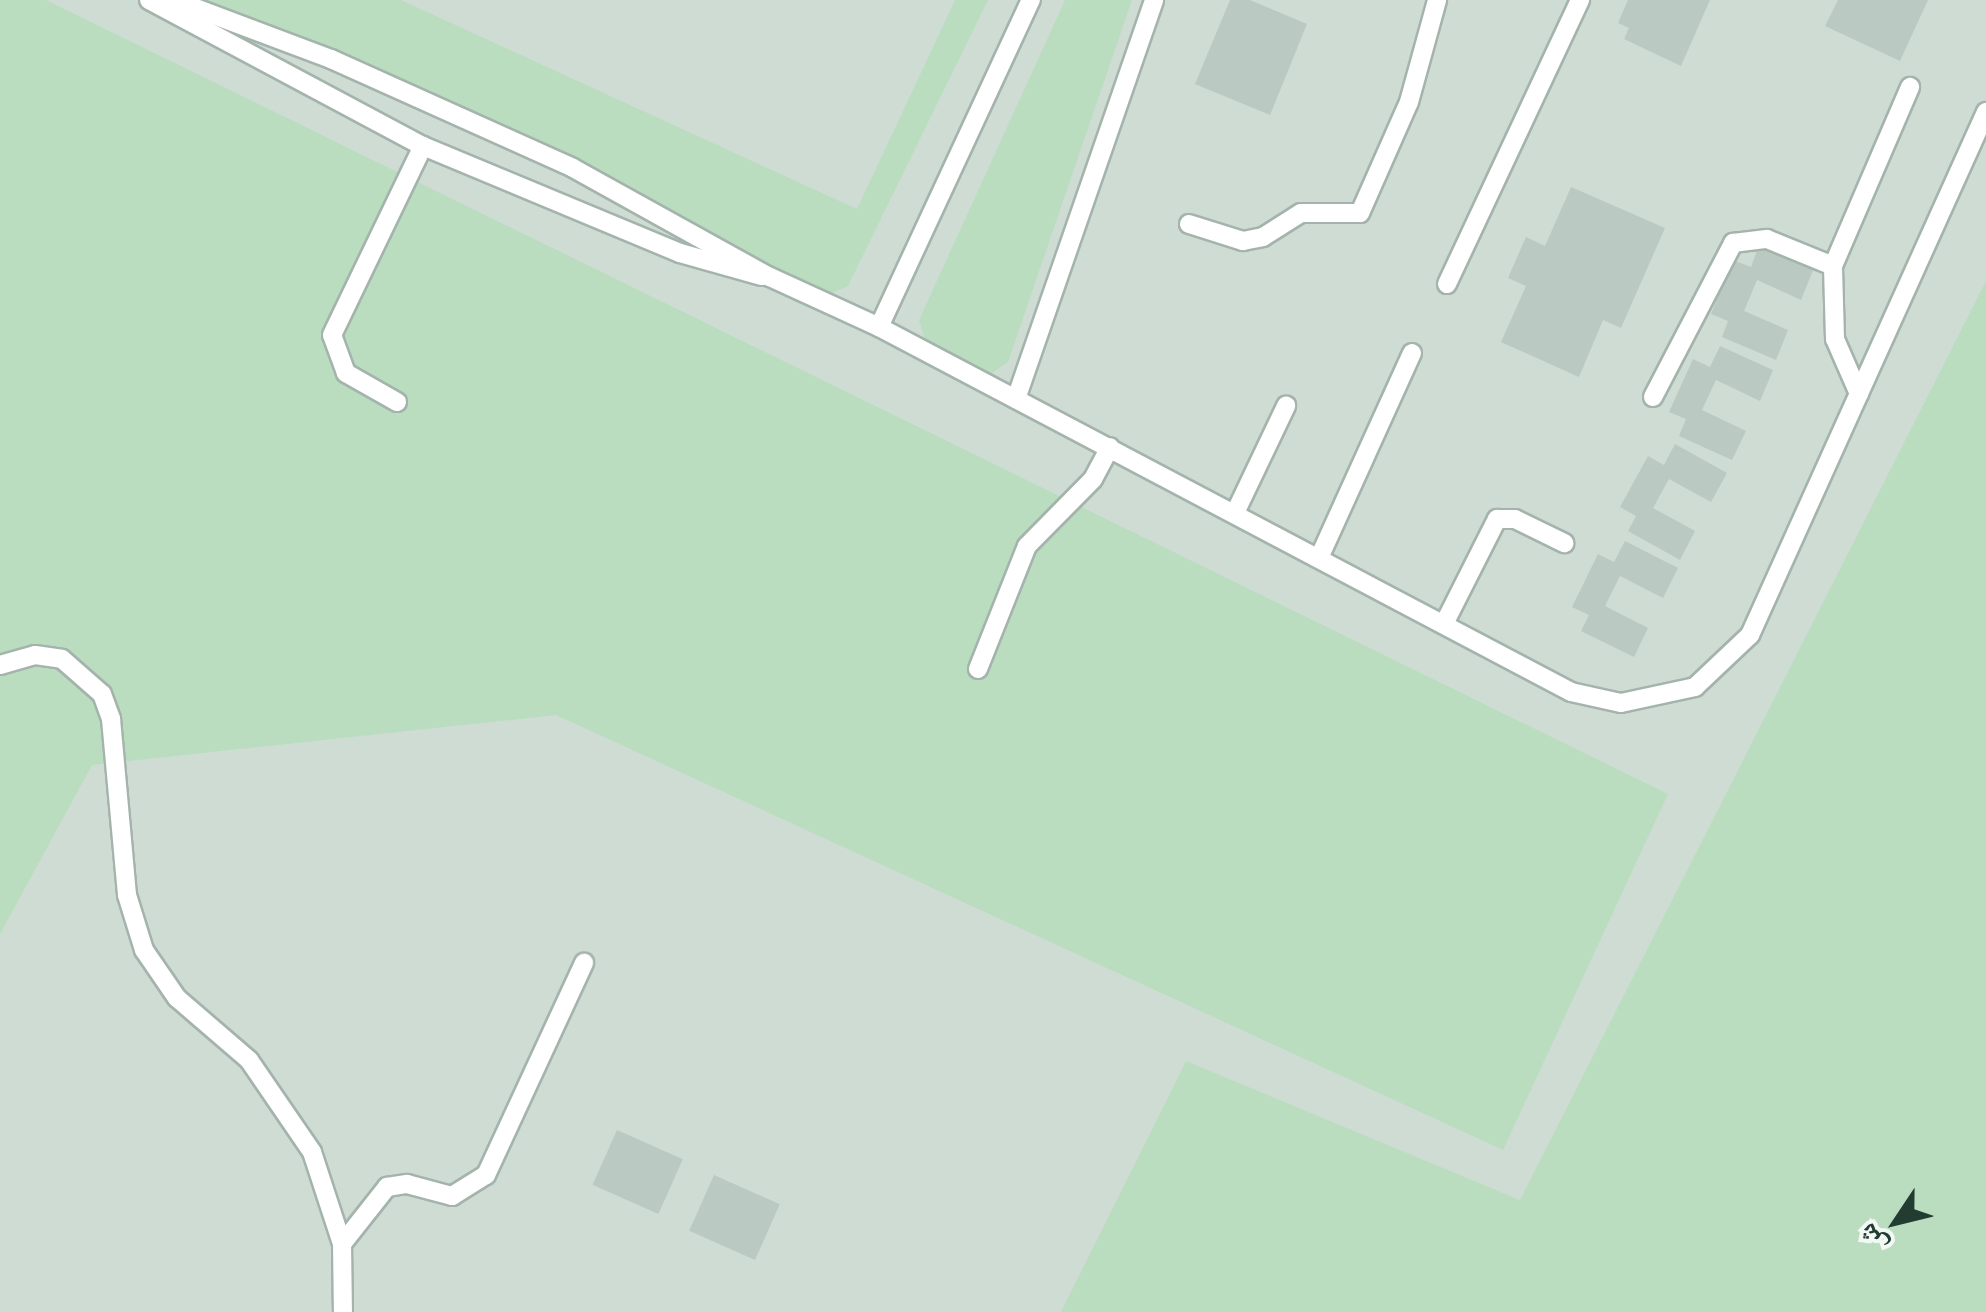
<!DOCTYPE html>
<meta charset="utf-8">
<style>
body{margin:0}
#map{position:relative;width:1986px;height:1312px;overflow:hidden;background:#e1ece6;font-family:"Space Grotesk","Noto Naskh Arabic",sans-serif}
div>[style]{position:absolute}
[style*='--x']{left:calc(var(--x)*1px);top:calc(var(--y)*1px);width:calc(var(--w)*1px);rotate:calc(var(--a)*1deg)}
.built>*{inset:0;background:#cfdcd4;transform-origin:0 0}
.green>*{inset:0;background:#baddbf}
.building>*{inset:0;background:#bac9c1;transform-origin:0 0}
.roads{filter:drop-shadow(2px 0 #a4b4ac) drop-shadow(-2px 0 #a4b4ac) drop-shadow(0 2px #a4b4ac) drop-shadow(0 -2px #a4b4ac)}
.lane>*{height:18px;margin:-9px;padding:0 9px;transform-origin:9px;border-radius:9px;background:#fff}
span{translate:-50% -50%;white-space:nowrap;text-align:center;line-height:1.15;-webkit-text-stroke:10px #f2f8f4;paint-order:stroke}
.north{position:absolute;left:1846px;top:1172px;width:100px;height:100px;-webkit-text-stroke:8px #f2f8f4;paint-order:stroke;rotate:235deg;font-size:28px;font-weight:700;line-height:40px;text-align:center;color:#223c32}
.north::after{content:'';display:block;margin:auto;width:35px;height:45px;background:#223c32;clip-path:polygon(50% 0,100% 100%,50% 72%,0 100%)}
</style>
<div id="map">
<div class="built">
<i style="left:0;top:0;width:1986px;height:1312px"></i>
</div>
<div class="green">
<i style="clip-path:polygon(0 0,46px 0,1668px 794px,1503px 1150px,556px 715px,92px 765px,0 934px)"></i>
<i style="clip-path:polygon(206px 0,401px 0,857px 209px,955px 0,988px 0,848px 286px,830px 294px)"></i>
<i style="clip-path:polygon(1065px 0,1132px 0,1008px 362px,992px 373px,927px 346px,919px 320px)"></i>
<i style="clip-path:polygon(1986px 281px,1986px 1312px,1061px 1312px,1186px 1061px,1520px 1200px)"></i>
</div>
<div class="building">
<i style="clip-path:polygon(1230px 0,1250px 0,1307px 24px,1270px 115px,1195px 84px)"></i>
<i style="clip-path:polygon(1628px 0,1710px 0,1681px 66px,1624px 39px,1629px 28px,1618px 23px)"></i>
<i style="clip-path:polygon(1838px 0,1928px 0,1900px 61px,1825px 26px)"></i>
<i style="clip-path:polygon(1571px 187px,1665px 228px,1621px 328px,1603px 320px,1579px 377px,1501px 342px,1526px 286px,1508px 278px,1526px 237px,1545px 246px)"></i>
<i style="clip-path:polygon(1759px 245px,1814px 268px,1801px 300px,1757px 280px,1744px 311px,1788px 330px,1776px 360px,1722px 337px,1728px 321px,1711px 314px,1733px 260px,1751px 267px)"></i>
<i style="clip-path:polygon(1720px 346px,1773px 370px,1760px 401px,1716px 380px,1702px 410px,1746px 431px,1732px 460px,1679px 436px,1686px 419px,1669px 412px,1693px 359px,1710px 367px)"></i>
<i style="clip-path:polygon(1675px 444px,1727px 473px,1711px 502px,1669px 479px,1653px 508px,1695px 531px,1680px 560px,1628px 531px,1636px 516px,1620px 507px,1648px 456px,1664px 465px)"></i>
<i style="clip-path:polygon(1625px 541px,1678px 568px,1663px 598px,1620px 576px,1605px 606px,1648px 628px,1634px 657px,1581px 631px,1589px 615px,1572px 607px,1598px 554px,1614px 562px)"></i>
<i style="left:617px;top:1130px;width:72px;height:60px;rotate:24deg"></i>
<i style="left:714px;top:1175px;width:72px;height:61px;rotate:24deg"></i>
</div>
<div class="roads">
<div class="lane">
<i style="--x:149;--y:0;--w:310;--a:28.1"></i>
<i style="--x:423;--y:146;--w:278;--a:22.6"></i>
<i style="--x:680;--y:253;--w:85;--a:15.7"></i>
<i style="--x:174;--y:0;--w:168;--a:20.6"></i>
<i style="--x:331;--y:59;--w:265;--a:24.2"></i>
<i style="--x:573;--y:168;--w:225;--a:29"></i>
<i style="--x:770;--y:277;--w:120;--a:24.6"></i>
<i style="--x:879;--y:327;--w:782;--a:27.81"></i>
<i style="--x:1571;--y:692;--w:51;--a:12.4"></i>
<i style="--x:1621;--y:703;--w:76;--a:-12.2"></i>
<i style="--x:1695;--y:687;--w:76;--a:-43.4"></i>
<i style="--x:1750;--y:635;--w:574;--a:-65.71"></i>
<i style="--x:1189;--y:224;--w:57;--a:17.5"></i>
<i style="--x:1243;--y:241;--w:20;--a:-11"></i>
<i style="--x:1263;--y:237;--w:45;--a:-32.3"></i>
<i style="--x:1301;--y:213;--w:59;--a:0"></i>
<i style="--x:1360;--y:213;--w:121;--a:-66.2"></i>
<i style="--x:1409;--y:102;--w:106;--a:-74.6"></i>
<i style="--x:1447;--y:284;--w:314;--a:-64.9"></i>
<i style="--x:879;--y:327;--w:361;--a:-65.1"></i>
<i style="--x:1859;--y:394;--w:60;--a:-113.6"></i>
<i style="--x:1835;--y:339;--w:73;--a:-91.6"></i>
<i style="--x:1833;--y:266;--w:195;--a:-66.7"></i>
<i style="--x:1653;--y:397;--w:174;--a:-62.5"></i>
<i style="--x:1733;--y:243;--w:34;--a:-7"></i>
<i style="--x:1767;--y:239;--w:71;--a:22.2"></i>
<i style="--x:1016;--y:399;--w:422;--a:-70.9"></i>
<i style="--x:397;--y:402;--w:59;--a:-150.4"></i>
<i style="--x:346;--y:373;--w:40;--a:-110.2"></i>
<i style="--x:332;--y:335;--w:210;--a:-64.3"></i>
<i style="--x:1235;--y:513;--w:119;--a:-64.5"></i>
<i style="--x:1319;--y:558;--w:225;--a:-65.6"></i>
<i style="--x:1444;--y:624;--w:118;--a:-63.2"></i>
<i style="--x:1497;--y:519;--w:18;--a:0"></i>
<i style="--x:1515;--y:519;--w:55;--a:26.1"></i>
<i style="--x:0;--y:665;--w:36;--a:-16"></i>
<i style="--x:35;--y:655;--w:27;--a:8"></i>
<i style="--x:62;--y:659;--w:53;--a:41.2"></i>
<i style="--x:102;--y:694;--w:27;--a:70"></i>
<i style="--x:111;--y:719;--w:177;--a:84.8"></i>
<i style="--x:127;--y:895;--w:58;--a:72.8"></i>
<i style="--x:144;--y:950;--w:58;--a:55.5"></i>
<i style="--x:177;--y:998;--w:95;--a:40.7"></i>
<i style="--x:249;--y:1060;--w:112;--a:55.6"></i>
<i style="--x:312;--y:1152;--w:97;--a:71.9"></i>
<i style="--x:342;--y:1244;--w:68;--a:89.2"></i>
<i style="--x:978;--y:669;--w:132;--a:-68.3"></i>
<i style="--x:1027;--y:546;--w:94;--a:-45.4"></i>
<i style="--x:1093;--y:479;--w:36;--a:-62"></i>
<i style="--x:342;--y:1244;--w:73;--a:-51.7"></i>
<i style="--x:387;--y:1187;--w:20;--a:-9"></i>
<i style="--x:407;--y:1184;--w:47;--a:14.9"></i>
<i style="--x:452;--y:1196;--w:40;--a:-32"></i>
<i style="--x:486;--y:1175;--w:234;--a:-65.2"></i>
</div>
</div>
<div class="north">ش</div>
</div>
